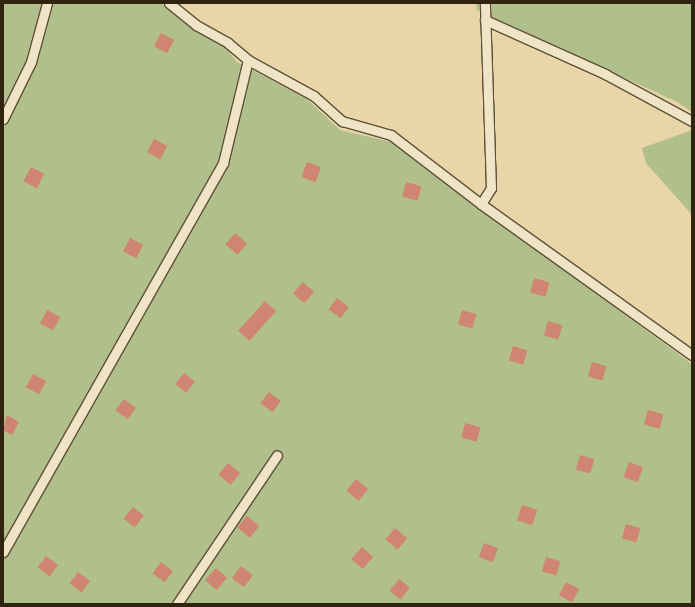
<!DOCTYPE html>
<style>
body{margin:0}
#map{position:relative;width:695px;height:607px;overflow:hidden;background:#e8d6a8;font-family:"Old Standard TT",serif}
div>[style]{position:absolute}
[style*='--x']{left:calc(var(--x)*1px);top:calc(var(--y)*1px);width:calc(var(--w)*1px);rotate:calc(var(--a)*1deg)}
.green>*{inset:0;background:#b0bf8c}
.building>*{inset:0;background:#d08472;transform-origin:0 0}
.roads{filter:drop-shadow(1px 0 #5e5036) drop-shadow(-1px 0 #5e5036) drop-shadow(0 1px #5e5036) drop-shadow(0 -1px #5e5036)}
.service>*{height:9px;margin:-4.5px;padding:0 4.5px;transform-origin:4.5px;border-radius:4.5px;background:#f0e4c6}
span{translate:-50% -50%;white-space:nowrap;text-align:center;line-height:1.15;-webkit-text-stroke:3.5px #f0e4c6;paint-order:stroke}
.frame{position:absolute;inset:0;border:4px solid #302310;pointer-events:none}
</style>
<div id="map">
<div class="green">
<i style="clip-path:polygon(3px 3px,162px 3px,194px 28px,225px 47px,237px 62px,307px 99px,340px 130px,391px 142px,692px 364px,692px 604px,3px 604px)"></i>
<i style="clip-path:polygon(476px 3px,692px 3px,692px 112px,677px 102px,477px 10px)"></i>
<i style="clip-path:polygon(692px 130px,692px 215px,646px 163px,642px 148px)"></i>
</div>
<div class="building">
<i style="left:161px;top:33px;width:15px;height:15px;rotate:28deg"></i>
<i style="left:154px;top:139px;width:15px;height:15px;rotate:28deg"></i>
<i style="left:307px;top:162px;width:15px;height:16px;rotate:20deg"></i>
<i style="left:31px;top:167px;width:15px;height:16px;rotate:28deg"></i>
<i style="left:406px;top:182px;width:16px;height:15px;rotate:15deg"></i>
<i style="left:235px;top:233px;width:16px;height:15px;rotate:40deg"></i>
<i style="left:130px;top:238px;width:15px;height:15px;rotate:28deg"></i>
<i style="left:534px;top:278px;width:16px;height:15px;rotate:15deg"></i>
<i style="left:303px;top:282px;width:15px;height:15px;rotate:42deg"></i>
<i style="left:337px;top:298px;width:15px;height:14px;rotate:37deg"></i>
<i style="left:265px;top:301px;width:15px;height:40px;rotate:42deg"></i>
<i style="left:47px;top:310px;width:15px;height:15px;rotate:28deg"></i>
<i style="left:462px;top:310px;width:15px;height:15px;rotate:16deg"></i>
<i style="left:548px;top:321px;width:15px;height:15px;rotate:16deg"></i>
<i style="left:513px;top:346px;width:15px;height:15px;rotate:16deg"></i>
<i style="left:592px;top:362px;width:15px;height:15px;rotate:16deg"></i>
<i style="left:184px;top:373px;width:14px;height:14px;rotate:39deg"></i>
<i style="left:33px;top:374px;width:15px;height:15px;rotate:28deg"></i>
<i style="left:269px;top:392px;width:15px;height:14px;rotate:37deg"></i>
<i style="left:124px;top:399px;width:15px;height:14px;rotate:37deg"></i>
<i style="left:648px;top:410px;width:16px;height:15px;rotate:15deg"></i>
<i style="clip-path:polygon(7px 415px,19px 422px,12px 435px,3px 430px)"></i>
<i style="left:465px;top:423px;width:16px;height:15px;rotate:15deg"></i>
<i style="left:580px;top:455px;width:15px;height:15px;rotate:16deg"></i>
<i style="left:629px;top:462px;width:15px;height:16px;rotate:20deg"></i>
<i style="left:228px;top:463px;width:16px;height:15px;rotate:40deg"></i>
<i style="left:356px;top:479px;width:16px;height:15px;rotate:40deg"></i>
<i style="left:522px;top:505px;width:16px;height:16px;rotate:18deg"></i>
<i style="left:133px;top:507px;width:14px;height:15px;rotate:39deg"></i>
<i style="left:247px;top:516px;width:16px;height:15px;rotate:40deg"></i>
<i style="left:626px;top:524px;width:15px;height:15px;rotate:16deg"></i>
<i style="left:395px;top:528px;width:16px;height:15px;rotate:40deg"></i>
<i style="left:484px;top:543px;width:15px;height:15px;rotate:20deg"></i>
<i style="left:362px;top:547px;width:15px;height:16px;rotate:42deg"></i>
<i style="left:46px;top:556px;width:15px;height:14px;rotate:37deg"></i>
<i style="left:546px;top:557px;width:15px;height:15px;rotate:16deg"></i>
<i style="left:161px;top:562px;width:15px;height:14px;rotate:37deg"></i>
<i style="left:241px;top:566px;width:15px;height:15px;rotate:37deg"></i>
<i style="left:216px;top:568px;width:15px;height:16px;rotate:42deg"></i>
<i style="left:78px;top:572px;width:15px;height:14px;rotate:37deg"></i>
<i style="left:399px;top:579px;width:14px;height:15px;rotate:39deg"></i>
<i style="left:566px;top:582px;width:15px;height:15px;rotate:28deg"></i>
</div>
<div class="roads">
<div class="service">
<i style="--x:169;--y:3;--w:35;--a:39"></i>
<i style="--x:196;--y:25;--w:37;--a:29"></i>
<i style="--x:228;--y:43;--w:26;--a:40"></i>
<i style="--x:248;--y:60;--w:75;--a:28.6"></i>
<i style="--x:314;--y:96;--w:38;--a:42"></i>
<i style="--x:342;--y:121;--w:51;--a:15.9"></i>
<i style="--x:391;--y:135;--w:113;--a:37.5"></i>
<i style="--x:481;--y:204;--w:259;--a:35.6"></i>
<i style="--x:485;--y:20;--w:132;--a:24.2"></i>
<i style="--x:605;--y:74;--w:99;--a:28.4"></i>
<i style="--x:3;--y:119;--w:64;--a:-63.8"></i>
<i style="--x:31;--y:62;--w:61;--a:-74.8"></i>
<i style="--x:481;--y:204;--w:19;--a:-58"></i>
<i style="--x:491;--y:188;--w:185;--a:-91.9"></i>
<i style="--x:3;--y:552;--w:447;--a:-60.5"></i>
<i style="--x:223;--y:163;--w:106;--a:-76.4"></i>
<i style="--x:177;--y:604;--w:179;--a:-56.1"></i>
</div>
</div>
<div class="frame"></div>
</div>
